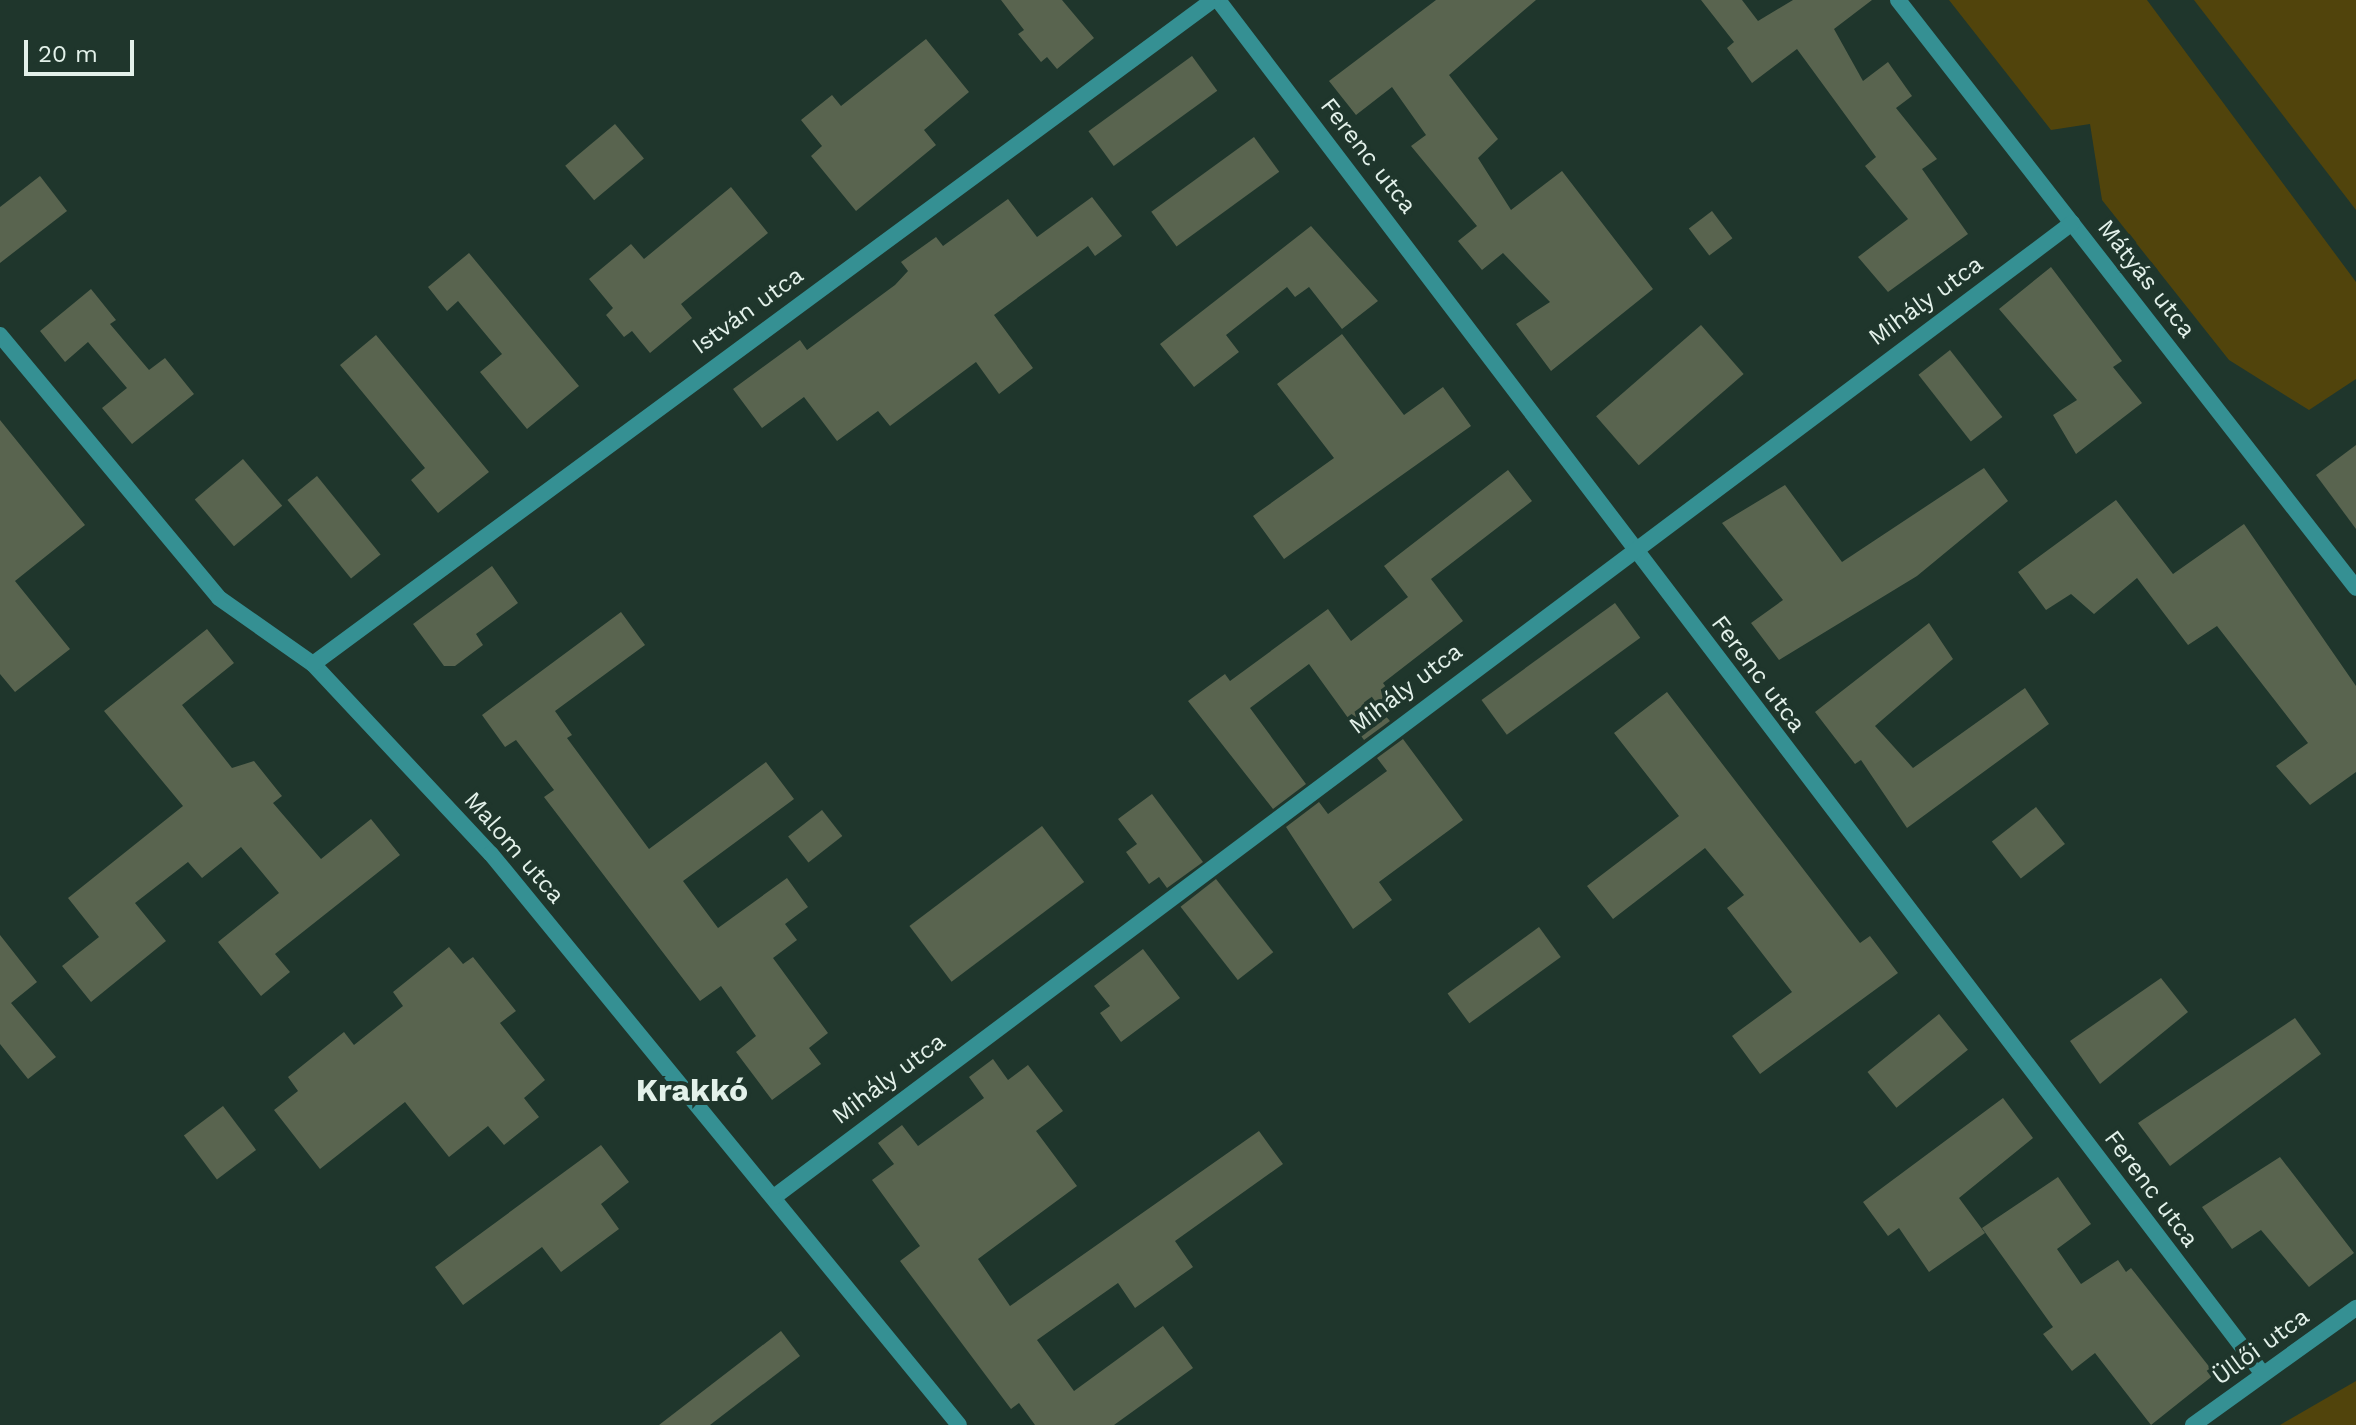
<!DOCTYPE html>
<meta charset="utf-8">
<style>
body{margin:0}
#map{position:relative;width:2356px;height:1425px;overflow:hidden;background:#1f362c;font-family:"Work Sans",sans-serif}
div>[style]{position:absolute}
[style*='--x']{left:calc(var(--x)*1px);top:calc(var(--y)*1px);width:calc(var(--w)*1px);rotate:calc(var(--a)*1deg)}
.green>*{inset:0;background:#51440c}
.building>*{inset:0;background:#59644f;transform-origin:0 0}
.minor>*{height:16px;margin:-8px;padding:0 8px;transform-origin:8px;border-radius:8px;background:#359093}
span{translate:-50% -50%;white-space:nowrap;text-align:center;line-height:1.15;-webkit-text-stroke:8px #1f362c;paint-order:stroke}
.street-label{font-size:24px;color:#e3f1ea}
.district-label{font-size:32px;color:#e3f1ea;font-weight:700}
.scale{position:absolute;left:24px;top:40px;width:110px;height:36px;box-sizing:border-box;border:4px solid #e3f1ea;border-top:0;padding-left:10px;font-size:24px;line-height:28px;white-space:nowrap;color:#e3f1ea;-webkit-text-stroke:6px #1f362c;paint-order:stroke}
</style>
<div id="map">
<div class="green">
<i style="clip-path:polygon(1949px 0,2147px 0,2356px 282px,2356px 379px,2309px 410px,2229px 360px,2102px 200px,2090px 124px,2051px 130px)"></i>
<i style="clip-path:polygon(2194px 0,2356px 0,2356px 210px)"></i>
<i style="clip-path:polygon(2356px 1381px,2356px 1425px,2280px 1425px)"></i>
</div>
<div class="building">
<i style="clip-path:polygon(1001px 0,1062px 0,1094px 38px,1057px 69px,1047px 57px,1041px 62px,1018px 34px,1024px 30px)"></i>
<i style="clip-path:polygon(1436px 0,1536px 0,1449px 75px,1498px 139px,1478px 158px,1511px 210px,1562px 171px,1653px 289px,1551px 371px,1516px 324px,1550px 302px,1503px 253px,1482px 270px,1458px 241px,1477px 226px,1411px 146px,1426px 135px,1392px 87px,1356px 115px,1329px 81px)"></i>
<i style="clip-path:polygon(1701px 0,1742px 0,1758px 21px,1793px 0,1872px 0,1834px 29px,1863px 81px,1888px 62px,1912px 96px,1896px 108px,1937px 159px,1922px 169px,1968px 234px,1888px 292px,1858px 257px,1908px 219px,1865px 166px,1876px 157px,1797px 49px,1752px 83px,1727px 48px,1734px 42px)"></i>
<i style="clip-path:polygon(926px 39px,969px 92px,924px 130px,936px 145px,856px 211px,811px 156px,822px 146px,801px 120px,832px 95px,841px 106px)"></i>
<i style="left:1192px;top:56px;width:43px;height:128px;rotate:54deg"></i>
<i style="left:615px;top:124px;width:45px;height:65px;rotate:50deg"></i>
<i style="left:1254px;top:137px;width:43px;height:127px;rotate:54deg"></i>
<i style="clip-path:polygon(40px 176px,67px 211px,0 263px,0 207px)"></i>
<i style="clip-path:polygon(731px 187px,768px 233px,681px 304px,692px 318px,650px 353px,632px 331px,624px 337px,606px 315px,613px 308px,589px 279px,631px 244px,644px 259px)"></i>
<i style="clip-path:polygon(1092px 197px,1122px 236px,1095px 256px,1088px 246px,994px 315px,1033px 368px,999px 394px,976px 362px,890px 426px,878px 411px,837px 441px,804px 397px,762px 428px,733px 389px,800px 340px,807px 350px,895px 285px,908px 271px,901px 262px,936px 237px,943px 246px,1008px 199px,1037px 237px)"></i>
<i style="left:1712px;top:211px;width:34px;height:29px;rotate:53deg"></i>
<i style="clip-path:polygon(1311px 226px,1378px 301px,1342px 329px,1309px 287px,1295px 297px,1287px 287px,1226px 335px,1239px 352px,1194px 387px,1160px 344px)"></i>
<i style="clip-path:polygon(469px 253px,579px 386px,527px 429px,480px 372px,502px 354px,458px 301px,447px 311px,428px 287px)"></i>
<i style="clip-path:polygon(2051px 267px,2122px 361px,2113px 367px,2142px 403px,2076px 454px,2053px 415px,2077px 400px,1999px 309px)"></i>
<i style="clip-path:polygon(91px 289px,116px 320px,110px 324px,149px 370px,165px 358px,194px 394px,132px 444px,102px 408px,127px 388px,88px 342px,65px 362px,40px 331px)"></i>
<i style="left:1701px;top:325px;width:65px;height:139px;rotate:49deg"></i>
<i style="clip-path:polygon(1342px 334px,1404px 415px,1443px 387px,1471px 426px,1284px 559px,1253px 516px,1334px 458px,1277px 384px)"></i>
<i style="clip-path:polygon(376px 335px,489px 472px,438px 513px,411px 480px,425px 468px,340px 365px)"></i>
<i style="left:1950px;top:350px;width:85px;height:40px;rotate:52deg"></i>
<i style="clip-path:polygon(0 420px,85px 525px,15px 581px,70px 649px,15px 692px,0 674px)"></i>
<i style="clip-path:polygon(2356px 445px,2356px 529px,2316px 475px)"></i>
<i style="left:243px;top:459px;width:61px;height:63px;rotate:50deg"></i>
<i style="clip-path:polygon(1984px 468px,2008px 501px,1917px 576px,1779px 660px,1751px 623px,1783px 600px,1722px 523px,1785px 485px,1842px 562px)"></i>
<i style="clip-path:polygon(1508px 470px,1532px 501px,1431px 579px,1463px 621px,1383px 683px,1396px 701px,1382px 712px,1390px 721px,1364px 740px,1309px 664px,1250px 708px,1306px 784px,1273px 809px,1188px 701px,1225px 674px,1230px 681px,1328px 609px,1351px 641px,1408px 597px,1384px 566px)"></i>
<i style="left:317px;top:476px;width:101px;height:38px;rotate:51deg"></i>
<i style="clip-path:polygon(2116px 500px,2173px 574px,2244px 524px,2356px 686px,2356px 772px,2310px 805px,2276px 766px,2308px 743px,2217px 626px,2188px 645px,2137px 578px,2094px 614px,2071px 594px,2046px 610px,2018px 572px)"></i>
<i style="clip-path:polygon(492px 566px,518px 603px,476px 634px,483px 645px,455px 666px,444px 666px,413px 624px)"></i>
<i style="left:1615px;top:603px;width:43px;height:165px;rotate:54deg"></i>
<i style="clip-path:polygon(621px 612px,645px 645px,555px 711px,572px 735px,567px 738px,649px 849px,766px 762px,794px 799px,683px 881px,718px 928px,787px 878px,808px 907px,785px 924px,797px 940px,773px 958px,828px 1033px,809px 1048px,821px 1064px,772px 1100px,736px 1052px,756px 1036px,721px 986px,700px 1001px,544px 797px,554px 790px,516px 740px,505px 747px,482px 715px)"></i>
<i style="clip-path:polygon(1929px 623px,1953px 659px,1875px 726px,1913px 768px,2025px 688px,2049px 724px,1907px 828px,1861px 760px,1855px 764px,1815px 712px)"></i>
<i style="clip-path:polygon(207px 629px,234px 663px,182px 705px,232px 768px,254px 761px,282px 796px,273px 803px,321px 859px,371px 819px,400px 855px,275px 954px,290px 972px,261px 996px,218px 942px,279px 893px,241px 847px,202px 878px,188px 862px,135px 903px,166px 941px,91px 1002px,62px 966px,99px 937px,68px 898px,183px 806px,104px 711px)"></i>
<i style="clip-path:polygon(1667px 692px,1860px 943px,1870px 936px,1898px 973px,1760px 1074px,1732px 1036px,1792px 992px,1727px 908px,1744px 895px,1705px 848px,1613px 919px,1587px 886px,1679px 816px,1614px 733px)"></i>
<i style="clip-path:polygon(1403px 739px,1463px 820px,1379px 882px,1392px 900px,1353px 929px,1286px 827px,1319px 802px,1328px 814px,1387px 771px,1377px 758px)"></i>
<i style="clip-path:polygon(1152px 794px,1203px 862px,1167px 888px,1159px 877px,1149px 884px,1126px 852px,1137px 844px,1118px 819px)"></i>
<i style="left:2036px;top:807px;width:47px;height:56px;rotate:52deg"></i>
<i style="left:822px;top:810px;width:33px;height:43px;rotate:52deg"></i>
<i style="left:1042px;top:826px;width:70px;height:166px;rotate:53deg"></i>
<i style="left:1216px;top:879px;width:93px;height:45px;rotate:52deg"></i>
<i style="left:1539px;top:927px;width:37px;height:113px;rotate:54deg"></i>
<i style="clip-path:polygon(0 935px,37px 982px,11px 1003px,56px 1057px,28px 1079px,0 1044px)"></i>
<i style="clip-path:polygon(449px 947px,463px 964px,473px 957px,516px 1011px,500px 1023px,545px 1080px,524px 1098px,539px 1117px,504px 1145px,488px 1126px,449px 1157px,405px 1102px,320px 1169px,274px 1110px,298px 1091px,288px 1077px,344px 1032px,354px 1045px,403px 1006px,393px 992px)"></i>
<i style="clip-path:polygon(1143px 949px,1180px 998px,1121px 1042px,1100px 1013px,1110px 1006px,1094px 986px)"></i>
<i style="clip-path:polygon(2161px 978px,2188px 1012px,2100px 1084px,2070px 1041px)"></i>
<i style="left:1939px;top:1014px;width:46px;height:92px;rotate:51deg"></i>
<i style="clip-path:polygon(2295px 1018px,2321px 1054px,2170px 1166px,2138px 1123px)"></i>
<i style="clip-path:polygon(993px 1059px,1008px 1080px,1028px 1065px,1063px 1111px,1036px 1131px,1077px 1186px,978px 1259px,1010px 1306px,1259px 1131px,1283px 1164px,1175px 1241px,1193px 1267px,1135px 1308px,1118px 1283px,1037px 1340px,1074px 1391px,1163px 1326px,1193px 1368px,1114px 1425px,1035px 1425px,1019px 1403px,1011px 1409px,900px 1261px,920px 1246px,872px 1180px,894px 1164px,878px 1143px,902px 1125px,918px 1146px,984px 1098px,969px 1077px)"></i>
<i style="clip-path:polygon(2003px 1098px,2033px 1138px,1959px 1198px,1985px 1233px,1929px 1272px,1899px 1228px,1888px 1236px,1863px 1202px)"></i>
<i style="left:223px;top:1106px;width:55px;height:49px;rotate:53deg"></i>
<i style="clip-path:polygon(601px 1145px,629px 1182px,601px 1204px,619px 1229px,561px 1272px,542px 1247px,463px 1305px,435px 1267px)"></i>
<i style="clip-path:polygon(2280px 1157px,2354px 1253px,2309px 1287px,2261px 1230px,2232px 1249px,2202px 1207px)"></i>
<i style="clip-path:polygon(2058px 1177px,2091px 1224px,2057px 1249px,2081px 1284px,2118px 1260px,2126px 1272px,2131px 1268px,2215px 1374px,2151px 1425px,2095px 1353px,2072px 1371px,2043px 1334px,2053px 1327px,1982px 1228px)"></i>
<i style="clip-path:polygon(781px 1331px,800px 1356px,710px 1425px,659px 1425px)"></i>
</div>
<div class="minor">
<i style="--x:1218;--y:0;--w:1726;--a:52.75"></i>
<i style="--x:1898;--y:0;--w:745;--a:52.08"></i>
<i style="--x:0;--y:335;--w:342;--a:50.2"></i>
<i style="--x:219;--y:598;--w:115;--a:35.1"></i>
<i style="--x:313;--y:664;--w:260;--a:46.9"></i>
<i style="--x:491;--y:854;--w:738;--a:50.66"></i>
<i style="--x:313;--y:664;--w:1118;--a:-36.42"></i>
<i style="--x:774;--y:1197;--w:1623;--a:-36.88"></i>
<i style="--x:2193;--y:1425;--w:201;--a:-35.7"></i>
</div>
<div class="street-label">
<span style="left:1368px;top:156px;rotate:52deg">Ferenc utca</span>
<span style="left:2146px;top:279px;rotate:52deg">Mátyás utca</span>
<span style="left:1926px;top:301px;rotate:-36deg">Mihály utca</span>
<span style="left:748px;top:311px;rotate:-36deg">István utca</span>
<span style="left:1758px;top:674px;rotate:53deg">Ferenc utca</span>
<span style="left:1406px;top:689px;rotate:-37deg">Mihály utca</span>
<span style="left:514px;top:848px;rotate:49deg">Malom utca</span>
<span style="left:889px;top:1079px;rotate:-37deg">Mihály utca</span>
<span style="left:2151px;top:1189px;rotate:53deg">Ferenc utca</span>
<span style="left:2261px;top:1347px;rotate:-36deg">Üllői utca</span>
</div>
<div class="district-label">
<span style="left:692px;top:1090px">Krakkó</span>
</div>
<div class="scale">20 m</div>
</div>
